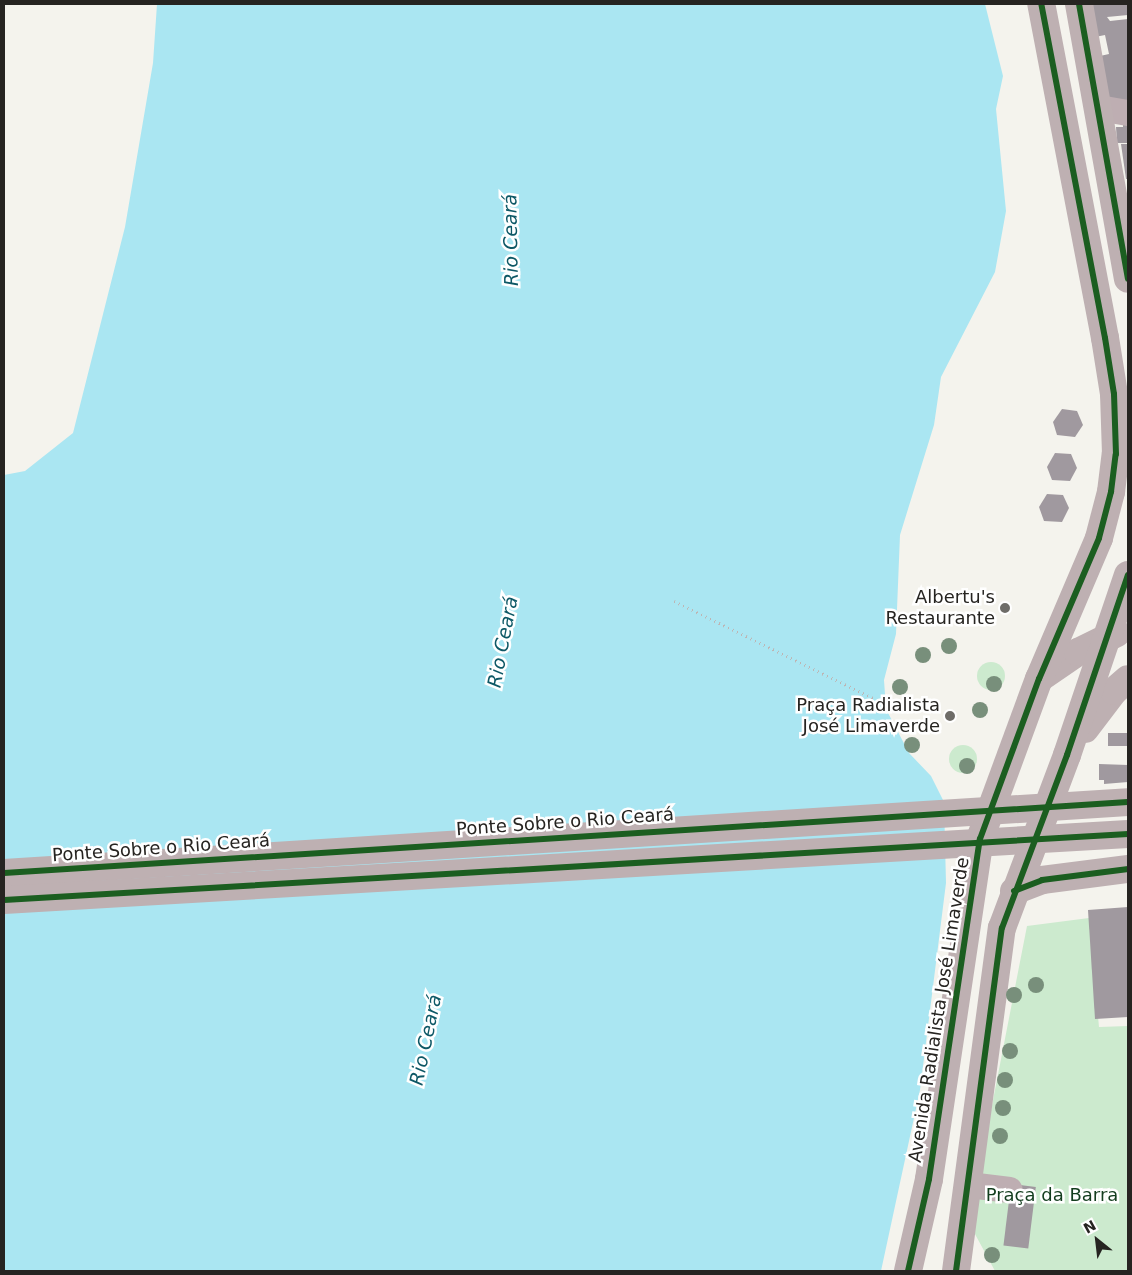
<!DOCTYPE html>
<meta charset="utf-8">
<style>
body{margin:0}
#map{position:relative;width:1132px;height:1275px;overflow:hidden;background:#f4f3ed;font-family:"DejaVu Sans",sans-serif}
div>[style]{position:absolute}
[style*='--x']{left:calc(var(--x)*1px);top:calc(var(--y)*1px);width:calc(var(--w)*1px);rotate:calc(var(--a)*1deg)}
.green>*{inset:0;background:#cceace}
.round{border-radius:50%}
.water>*{inset:0;background:#aae6f2}
.building>*{inset:0;background:#a0999f;transform-origin:0 0}
.path>*{height:3px;margin-top:-1.5px;transform-origin:0;background:repeating-linear-gradient(90deg,#bdb5b4 0 1px,transparent 0 5px)}
.minor>*{height:26px;margin:-13px;padding:0 13px;transform-origin:13px;border-radius:13px;background:#beaeb2}
.major>*{height:28px;margin:-14px;padding:0 14px;transform-origin:14px;border-radius:14px;background:#beb0b2}
.major-bridge>*{height:28px;margin:-14px;padding:0 14px;transform-origin:14px;border-radius:14px;background:#beb0b2}
.cycleway>*{height:6px;margin:-3px;padding:0 3px;transform-origin:3px;border-radius:3px;background:#1b5e20}
.trees>*{width:16px;height:16px;margin:-8px;border-radius:50%;background:#788f7b}
.dots>*{width:14px;height:14px;translate:-50% -50%;box-sizing:border-box;border:2px solid #fff;border-radius:50%}
span{translate:-50% -50%;white-space:nowrap;text-align:center;line-height:1.15;-webkit-text-stroke:5px #fff;paint-order:stroke}
.poi-label{font-size:18px;color:#262421}
.right{translate:-100% -50%;text-align:right}
.street-label{font-size:18px;color:#262421}
.park-label{font-size:18px;color:#133d1e}
.water-label{font-size:19px;color:#0d5866;font-style:italic}
.frame{position:absolute;inset:0;border:5px solid #262421;pointer-events:none}
.north{position:absolute;left:1072px;top:1215px;width:50px;height:50px;-webkit-text-stroke:4px #fff;paint-order:stroke;rotate:331deg;font-size:14px;font-weight:700;line-height:20px;text-align:center;color:#262421}
.north::after{content:'';display:block;margin:auto;width:18px;height:22px;background:#262421;clip-path:polygon(50% 0,100% 100%,50% 72%,0 100%)}
</style>
<div id="map">
<div class="green">
<i class="round" style="left:977px;top:662px;width:28px;height:28px"></i>
<i class="round" style="left:949px;top:745px;width:28px;height:28px"></i>
<i style="clip-path:polygon(1089px 918px,1099px 1027px,1128px 1026px,1128px 1271px,995px 1271px,969px 1223px,1027px 926px)"></i>
</div>
<div class="water">
<i style="clip-path:polygon(157px 4px,985px 4px,1003px 76px,996px 109px,1006px 211px,995px 272px,941px 377px,934px 425px,900px 535px,896px 634px,884px 680px,886px 709px,909px 753px,931px 776px,944px 802px,946px 883px,920px 1090px,881px 1271px,4px 1271px,4px 475px,25px 471px,73px 433px,125px 227px,153px 63px)"></i>
</div>
<div class="building">
<i style="clip-path:polygon(1088px 4px,1128px 4px,1128px 15px,1107px 17px,1110px 21px,1128px 19px,1128px 105px,1110px 102px,1100px 56px,1109px 54px,1105px 35px,1095px 37px)"></i>
<i style="clip-path:polygon(1123px 122px,1128px 122px,1128px 143px,1117px 143px,1116px 127px,1123px 127px)"></i>
<i style="clip-path:polygon(1121px 144px,1128px 144px,1128px 179px,1126px 179px)"></i>
<i style="clip-path:polygon(1062px 409px,1077px 411px,1083px 425px,1075px 437px,1057px 435px,1053px 422px)"></i>
<i style="clip-path:polygon(1055px 453px,1071px 454px,1077px 468px,1070px 481px,1052px 480px,1047px 467px)"></i>
<i style="clip-path:polygon(1047px 494px,1063px 495px,1069px 508px,1062px 522px,1044px 521px,1039px 507px)"></i>
<i style="left:1108px;top:733px;width:20px;height:13px"></i>
<i style="clip-path:polygon(1099px 764px,1128px 765px,1128px 782px,1104px 784px,1104px 780px,1099px 780px)"></i>
<i style="clip-path:polygon(1128px 907px,1128px 1017px,1095px 1019px,1088px 910px)"></i>
<i style="left:1011px;top:1184px;width:25px;height:62px;rotate:7deg"></i>
</div>
<div class="path">
<i style="--x:674;--y:601;--w:237;--a:26"></i>
</div>
<div class="minor">
<i style="--x:1099;--y:108;--w:29;--a:10"></i>
<i style="--x:969;--y:1185;--w:41;--a:7"></i>
</div>
<div class="major">
<i style="--x:1079;--y:4;--w:279;--a:79.9"></i>
<i style="--x:1040;--y:678;--w:46;--a:-34.4"></i>
<i style="--x:1078;--y:652;--w:43;--a:-26"></i>
<i style="--x:1085;--y:729;--w:48;--a:-52.7"></i>
<i style="--x:1114;--y:691;--w:18;--a:-41"></i>
<i style="--x:1014;--y:891;--w:30;--a:-21"></i>
<i style="--x:1042;--y:880;--w:87;--a:-7.3"></i>
<i style="--x:908;--y:1271;--w:94;--a:-77.1"></i>
<i style="--x:929;--y:1179;--w:344;--a:-81.5"></i>
<i style="--x:980;--y:839;--w:171;--a:-69.8"></i>
<i style="--x:1039;--y:679;--w:153;--a:-66.9"></i>
<i style="--x:1099;--y:538;--w:48;--a:-75.4"></i>
<i style="--x:1111;--y:492;--w:38;--a:-83"></i>
<i style="--x:1116;--y:454;--w:60;--a:-91.9"></i>
<i style="--x:1114;--y:394;--w:57;--a:-99.1"></i>
<i style="--x:1105;--y:338;--w:340;--a:-100.8"></i>
<i style="--x:956;--y:1271;--w:346;--a:-82.4"></i>
<i style="--x:1002;--y:928;--w:185;--a:-69.4"></i>
<i style="--x:1067;--y:755;--w:190;--a:-71.3"></i>
</div>
<div class="major-bridge">
<i style="--x:4;--y:873;--w:1126;--a:-3.61"></i>
<i style="--x:4;--y:900;--w:1126;--a:-3.36"></i>
</div>
<div class="cycleway">
<i style="--x:1079;--y:4;--w:279;--a:79.9"></i>
<i style="--x:4;--y:873;--w:1126;--a:-3.61"></i>
<i style="--x:1014;--y:891;--w:30;--a:-21"></i>
<i style="--x:1042;--y:880;--w:87;--a:-7.3"></i>
<i style="--x:4;--y:900;--w:1126;--a:-3.36"></i>
<i style="--x:908;--y:1271;--w:94;--a:-77.1"></i>
<i style="--x:929;--y:1179;--w:344;--a:-81.5"></i>
<i style="--x:980;--y:839;--w:171;--a:-69.8"></i>
<i style="--x:1039;--y:679;--w:153;--a:-66.9"></i>
<i style="--x:1099;--y:538;--w:48;--a:-75.4"></i>
<i style="--x:1111;--y:492;--w:38;--a:-83"></i>
<i style="--x:1116;--y:454;--w:60;--a:-91.9"></i>
<i style="--x:1114;--y:394;--w:57;--a:-99.1"></i>
<i style="--x:1105;--y:338;--w:340;--a:-100.8"></i>
<i style="--x:956;--y:1271;--w:346;--a:-82.4"></i>
<i style="--x:1002;--y:928;--w:185;--a:-69.4"></i>
<i style="--x:1067;--y:755;--w:190;--a:-71.3"></i>
</div>
<div class="trees">
<i style="left:949px;top:646px"></i>
<i style="left:923px;top:655px"></i>
<i style="left:994px;top:684px"></i>
<i style="left:900px;top:687px"></i>
<i style="left:980px;top:710px"></i>
<i style="left:912px;top:745px"></i>
<i style="left:967px;top:766px"></i>
<i style="left:1036px;top:985px"></i>
<i style="left:1014px;top:995px"></i>
<i style="left:1010px;top:1051px"></i>
<i style="left:1005px;top:1080px"></i>
<i style="left:1003px;top:1108px"></i>
<i style="left:1000px;top:1136px"></i>
<i style="left:992px;top:1255px"></i>
</div>
<div class="dots">
<i style="left:1005px;top:608px;background:#6e6c68"></i>
<i style="left:950px;top:716px;background:#6e6c68"></i>
</div>
<div class="poi-label">
<span class="right" style="left:995px;top:608px">Albertu's<br>Restaurante</span>
<span class="right" style="left:940px;top:716px">Praça Radialista<br>José Limaverde</span>
</div>
<div class="street-label">
<span style="left:565px;top:822px;rotate:-4deg">Ponte Sobre o Rio Ceará</span>
<span style="left:161px;top:848px;rotate:-4deg">Ponte Sobre o Rio Ceará</span>
<span style="left:939px;top:1010px;rotate:-81deg">Avenida Radialista José Limaverde</span>
</div>
<div class="park-label">
<span style="left:1052px;top:1195px">Praça da Barra</span>
</div>
<div class="water-label">
<span style="left:511px;top:240px;rotate:-91deg">Rio Ceará</span>
<span style="left:503px;top:642px;rotate:-79deg">Rio Ceará</span>
<span style="left:426px;top:1040px;rotate:-78deg">Rio Ceará</span>
</div>
<div class="frame"></div>
<div class="north">N</div>
</div>
